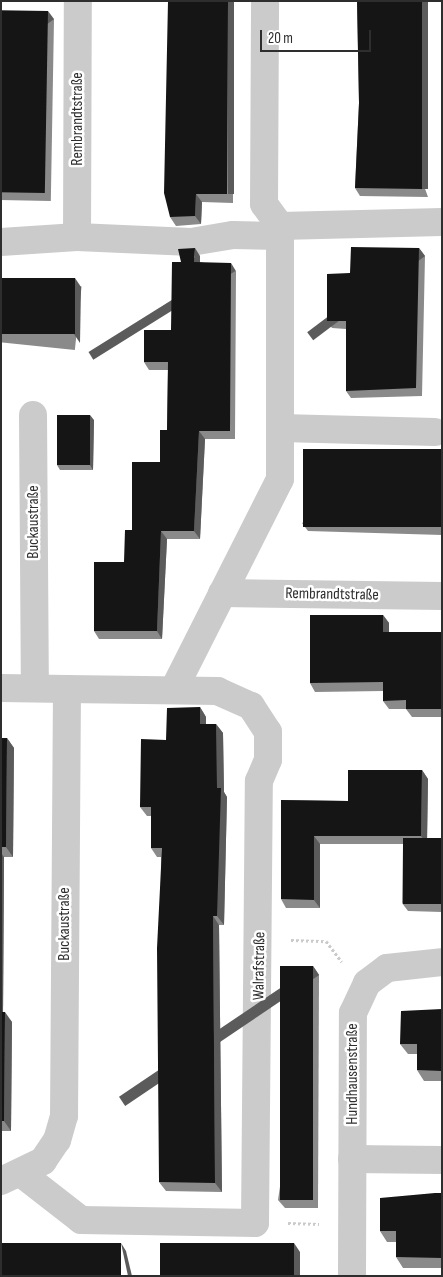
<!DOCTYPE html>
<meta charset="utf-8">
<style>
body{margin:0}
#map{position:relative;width:443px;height:1277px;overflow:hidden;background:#fff;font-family:"Sofia Sans Condensed",sans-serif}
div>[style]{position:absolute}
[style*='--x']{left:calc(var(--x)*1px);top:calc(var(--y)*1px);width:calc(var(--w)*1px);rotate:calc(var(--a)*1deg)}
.path>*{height:3px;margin-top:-1.5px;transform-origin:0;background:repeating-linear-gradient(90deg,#cbcbcb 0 2.5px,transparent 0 5px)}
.minor>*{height:28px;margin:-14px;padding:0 14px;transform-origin:14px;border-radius:14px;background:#cbcbcb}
.wall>*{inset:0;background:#8a8a8a;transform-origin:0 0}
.shaded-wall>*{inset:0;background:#5b5b5b;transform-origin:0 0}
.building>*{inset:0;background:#151515;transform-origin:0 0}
span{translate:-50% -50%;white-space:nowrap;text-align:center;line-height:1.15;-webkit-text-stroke:5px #fff;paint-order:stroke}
.street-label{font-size:16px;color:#2e2e2e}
.frame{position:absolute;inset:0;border:2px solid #2e2e2e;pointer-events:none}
.scale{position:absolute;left:260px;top:30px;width:111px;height:22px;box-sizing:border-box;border:2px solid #2e2e2e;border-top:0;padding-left:6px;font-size:15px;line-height:18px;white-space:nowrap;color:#2e2e2e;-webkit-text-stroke:4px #fff;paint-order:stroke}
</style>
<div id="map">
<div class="path">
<i style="--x:291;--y:940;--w:35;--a:2"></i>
<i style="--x:326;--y:941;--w:26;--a:53"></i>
<i style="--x:288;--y:1223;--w:31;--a:2"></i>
</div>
<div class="minor">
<i style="--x:280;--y:226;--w:162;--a:-1.4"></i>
<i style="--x:77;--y:237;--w:236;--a:-89.8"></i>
<i style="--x:1;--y:242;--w:76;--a:-3.8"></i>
<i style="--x:77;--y:237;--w:114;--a:2.5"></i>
<i style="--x:191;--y:242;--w:43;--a:-9.5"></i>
<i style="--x:233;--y:235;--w:47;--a:1.2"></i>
<i style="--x:33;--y:415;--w:273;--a:89.6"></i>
<i style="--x:281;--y:428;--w:154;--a:1.5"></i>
<i style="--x:222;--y:593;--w:220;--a:0.8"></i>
<i style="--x:1;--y:688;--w:66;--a:0.9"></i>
<i style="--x:67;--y:689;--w:427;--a:90.4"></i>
<i style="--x:64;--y:1116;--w:25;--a:106"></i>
<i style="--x:57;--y:1140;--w:25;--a:124"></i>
<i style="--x:43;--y:1161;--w:47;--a:154.5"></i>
<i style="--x:174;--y:689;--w:235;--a:-63.2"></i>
<i style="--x:280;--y:479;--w:253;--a:-90"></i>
<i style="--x:280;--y:226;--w:27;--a:-126"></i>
<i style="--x:264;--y:204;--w:203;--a:-89.7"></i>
<i style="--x:352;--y:1159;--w:90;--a:0.6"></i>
<i style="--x:22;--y:1174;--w:75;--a:37.9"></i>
<i style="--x:81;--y:1220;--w:174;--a:1"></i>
<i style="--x:255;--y:1223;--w:442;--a:-89.5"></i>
<i style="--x:259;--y:781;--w:23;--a:-67"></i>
<i style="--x:268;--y:760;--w:28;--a:-90"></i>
<i style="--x:268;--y:732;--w:31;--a:-123"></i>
<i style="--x:251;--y:706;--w:36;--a:-156"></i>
<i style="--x:218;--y:691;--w:151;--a:-179.2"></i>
<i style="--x:352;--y:1276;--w:263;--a:-89.8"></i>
<i style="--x:353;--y:1013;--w:33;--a:-65"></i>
<i style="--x:367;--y:983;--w:25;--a:-37"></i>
<i style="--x:387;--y:968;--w:55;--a:-6.2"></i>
</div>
<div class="wall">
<i style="clip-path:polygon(168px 1px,234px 1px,233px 203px,202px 202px,201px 224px,176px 226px,170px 217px)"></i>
<i style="clip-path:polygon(357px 1px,428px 197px,360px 196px,355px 188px,359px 103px)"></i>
<i style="left:54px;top:19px;width:182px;height:53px;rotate:91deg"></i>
<i style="clip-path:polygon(419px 248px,425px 256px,422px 396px,351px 398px,346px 391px,346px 329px,332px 328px,327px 321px,350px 273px)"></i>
<i style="clip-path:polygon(200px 256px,200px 262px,236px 271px,235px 439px,205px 439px,200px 539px,167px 539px,162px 639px,99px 639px,94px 631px,124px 562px,132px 530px,160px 462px,167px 430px,168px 370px,149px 370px,144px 362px,171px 330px,181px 262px)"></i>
<i style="left:1px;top:278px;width:81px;height:64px;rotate:6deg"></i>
<i style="clip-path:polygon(94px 420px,93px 470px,60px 470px,57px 465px)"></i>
<i style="clip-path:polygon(442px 449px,442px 535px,308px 531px,302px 523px)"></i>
<i style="clip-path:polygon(383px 615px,389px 623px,389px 632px,442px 632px,442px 717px,412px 717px,406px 709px,389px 709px,383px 701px,383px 691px,315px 692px,310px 683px)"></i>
<i style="clip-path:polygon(200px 707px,206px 717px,206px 724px,216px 724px,223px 733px,224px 792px,227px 797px,224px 925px,219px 925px,222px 1192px,166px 1191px,159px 1182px,161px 857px,157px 857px,151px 848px,151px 816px,147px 816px,140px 807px,166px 740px)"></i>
<i style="clip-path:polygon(1px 738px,7px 738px,14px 748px,13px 857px,4px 857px,4px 873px,3px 1012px,12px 1022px,11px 1131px,1px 1131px)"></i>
<i style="clip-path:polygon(422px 770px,428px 779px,427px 839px,442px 838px,442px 912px,408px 911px,402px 903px,403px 844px,320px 844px,320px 908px,286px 908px,281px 899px,281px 800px,348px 801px)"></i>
<i style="clip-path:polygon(313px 966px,319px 975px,318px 1208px,285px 1208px,278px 1200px)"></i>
<i style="clip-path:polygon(442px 1009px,442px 1081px,424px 1081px,417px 1070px,417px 1054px,408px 1054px,400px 1044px)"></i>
<i style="clip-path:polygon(442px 1193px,442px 1268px,403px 1268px,396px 1257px,396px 1242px,387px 1242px,380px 1231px)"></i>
</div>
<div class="shaded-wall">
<i style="left:228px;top:1px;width:6px;height:193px"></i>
<i style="left:422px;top:1px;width:6px;height:188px"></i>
<i style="left:48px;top:11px;width:10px;height:182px;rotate:53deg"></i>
<i style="clip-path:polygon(196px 194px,202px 202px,201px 224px,195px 216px)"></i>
<i style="clip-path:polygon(195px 248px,200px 256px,200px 270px,194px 262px)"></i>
<i style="left:419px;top:248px;width:10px;height:140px;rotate:53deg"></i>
<i style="left:231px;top:263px;width:9px;height:168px;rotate:58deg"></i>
<i style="clip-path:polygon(75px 278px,81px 287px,80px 343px,74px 334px)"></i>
<i style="clip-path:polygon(90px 415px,94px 420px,93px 470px,90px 465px)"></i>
<i style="clip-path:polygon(199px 431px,205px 439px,200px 539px,194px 531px)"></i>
<i style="clip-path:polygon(161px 531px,167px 539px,162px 639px,157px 631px)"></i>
<i style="clip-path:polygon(383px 615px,389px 623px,389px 640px,383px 632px)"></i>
<i style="clip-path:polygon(200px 707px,206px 717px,206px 733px,200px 724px)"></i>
<i style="clip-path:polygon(216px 724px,223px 733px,224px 792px,227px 797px,224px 925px,217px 916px)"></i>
<i style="clip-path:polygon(7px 738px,14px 748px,13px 857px,6px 847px)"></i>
<i style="clip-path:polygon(422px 770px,428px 779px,427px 844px,421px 836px)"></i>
<i style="clip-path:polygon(314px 836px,320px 844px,320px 908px,314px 900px)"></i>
<i style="clip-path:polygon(1px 853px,4px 857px,3px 1021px,1px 1019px)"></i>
<i style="clip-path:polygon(213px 916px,219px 925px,222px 1192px,215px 1183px)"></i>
<i style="left:313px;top:966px;width:11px;height:234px;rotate:56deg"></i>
<i style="clip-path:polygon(5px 1012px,12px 1022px,11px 1131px,4px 1121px)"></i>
<i style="clip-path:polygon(121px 1243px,126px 1251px,132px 1276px,128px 1276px)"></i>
<i style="clip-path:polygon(294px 1243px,300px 1252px,300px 1276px,294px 1276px)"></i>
</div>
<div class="building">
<i style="clip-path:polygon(168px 1px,228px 1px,227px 194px,196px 194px,195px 216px,170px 217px,164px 193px)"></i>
<i style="clip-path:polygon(357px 1px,422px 1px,422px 189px,355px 188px,359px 103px)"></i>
<i style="left:48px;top:11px;width:182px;height:48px;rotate:91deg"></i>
<i style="clip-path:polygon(351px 247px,419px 248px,416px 388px,346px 391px,346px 321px,327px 321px,327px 274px,350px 273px)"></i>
<i style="clip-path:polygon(195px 248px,194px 262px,231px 263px,230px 431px,199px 431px,194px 531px,161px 531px,157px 631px,94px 631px,94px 562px,124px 562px,125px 530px,132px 530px,132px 462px,160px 462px,160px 430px,167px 430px,168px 362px,144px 362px,144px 330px,171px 330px,172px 262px,181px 262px,178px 249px)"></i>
<i style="left:1px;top:278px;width:74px;height:56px"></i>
<i style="left:57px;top:415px;width:33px;height:50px"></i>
<i style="left:442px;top:449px;width:78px;height:139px;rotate:90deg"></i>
<i style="clip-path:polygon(310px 615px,383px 615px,383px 632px,442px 632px,442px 709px,406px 709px,406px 700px,383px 701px,383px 682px,310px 683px)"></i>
<i style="clip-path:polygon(200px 707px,200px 724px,216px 724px,217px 788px,221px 788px,217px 916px,213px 916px,215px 1183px,159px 1182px,157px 948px,162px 848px,151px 848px,151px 807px,140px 807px,141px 739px,166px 740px,167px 708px)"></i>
<i style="clip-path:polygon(1px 738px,7px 738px,6px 847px,1px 847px)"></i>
<i style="clip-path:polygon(348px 770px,422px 770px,421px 836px,314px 836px,314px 900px,281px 899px,281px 800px,348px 801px)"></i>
<i style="left:442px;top:838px;width:66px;height:39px;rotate:90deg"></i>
<i style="left:280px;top:966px;width:33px;height:234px"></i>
<i style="clip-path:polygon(442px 1009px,442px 1071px,417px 1070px,417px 1044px,400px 1044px,401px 1011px)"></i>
<i style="clip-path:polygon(1px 1012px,5px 1012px,4px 1121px,1px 1121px)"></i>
<i style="clip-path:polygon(435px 1193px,442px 1193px,442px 1258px,396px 1257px,396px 1231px,380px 1231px,380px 1198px)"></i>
<i style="left:1px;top:1243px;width:120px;height:33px"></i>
<i style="left:160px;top:1243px;width:134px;height:33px"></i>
</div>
<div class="street-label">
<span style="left:78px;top:119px;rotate:-90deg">Rembrandtstraße</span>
<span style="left:34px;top:522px;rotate:-90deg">Buckaustraße</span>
<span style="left:332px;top:595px;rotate:1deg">Rembrandtstraße</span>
<span style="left:65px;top:924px;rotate:-90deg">Buckaustraße</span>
<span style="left:260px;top:966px;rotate:-89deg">Walrafstraße</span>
<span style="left:353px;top:1074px;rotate:-90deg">Hundhausenstraße</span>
</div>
<div class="frame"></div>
<div class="scale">20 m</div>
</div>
